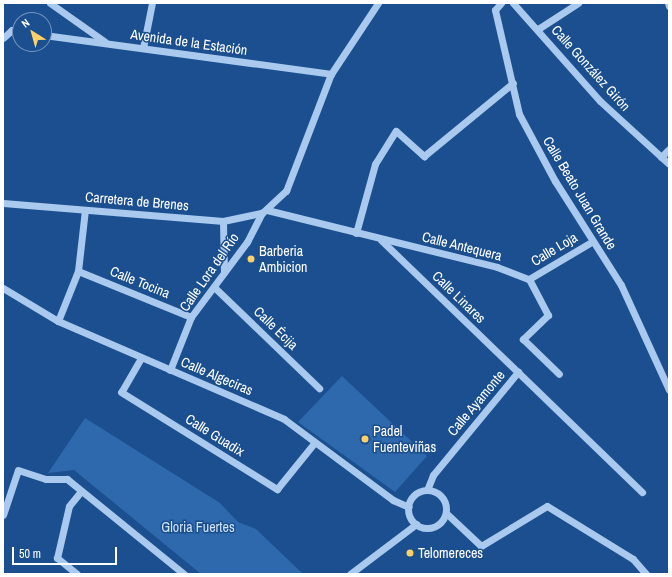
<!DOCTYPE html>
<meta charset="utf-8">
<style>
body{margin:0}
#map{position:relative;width:672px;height:577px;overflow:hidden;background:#1b4f8f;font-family:"Archivo Narrow",sans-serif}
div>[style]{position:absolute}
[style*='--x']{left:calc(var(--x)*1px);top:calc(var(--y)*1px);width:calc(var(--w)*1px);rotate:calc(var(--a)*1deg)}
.green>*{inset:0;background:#2e69ad}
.minor>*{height:7px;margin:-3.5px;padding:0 3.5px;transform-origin:3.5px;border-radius:3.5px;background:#a9c9ee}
.minor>.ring{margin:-3.5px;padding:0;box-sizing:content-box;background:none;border:7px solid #a9c9ee;border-radius:50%}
.dots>*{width:11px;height:11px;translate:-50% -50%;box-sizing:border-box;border:2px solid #1b4f8f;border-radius:50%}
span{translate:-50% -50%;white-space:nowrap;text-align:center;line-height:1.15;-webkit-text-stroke:3px #1b4f8f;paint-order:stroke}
.street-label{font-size:14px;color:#fff}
.poi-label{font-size:14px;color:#fff}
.left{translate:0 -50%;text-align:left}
.park-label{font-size:14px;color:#cfe3fa}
.frame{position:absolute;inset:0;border:4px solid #fff;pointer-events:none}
.north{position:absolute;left:12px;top:12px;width:40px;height:40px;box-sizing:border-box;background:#1b4f8f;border:1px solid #7695bc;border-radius:50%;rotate:323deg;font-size:11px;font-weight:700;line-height:16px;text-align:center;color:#fff}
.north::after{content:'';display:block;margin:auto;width:14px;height:18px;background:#ffd166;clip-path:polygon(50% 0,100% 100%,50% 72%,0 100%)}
.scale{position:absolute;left:12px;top:547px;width:105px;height:18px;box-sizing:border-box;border:2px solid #fff;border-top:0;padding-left:5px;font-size:12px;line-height:14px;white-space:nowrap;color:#fff;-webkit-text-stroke:3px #1b4f8f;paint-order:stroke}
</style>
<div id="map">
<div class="green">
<i style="clip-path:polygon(342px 376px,427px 456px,395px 492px,298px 422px)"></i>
<i style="clip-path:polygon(85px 418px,220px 503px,238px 522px,256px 529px,303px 574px,201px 574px,74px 470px,48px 473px)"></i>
</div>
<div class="minor">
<i style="--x:50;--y:3;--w:67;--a:35.3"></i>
<i style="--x:501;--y:3;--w:9;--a:131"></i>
<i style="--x:495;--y:10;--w:107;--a:77"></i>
<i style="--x:519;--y:114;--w:76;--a:61.8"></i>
<i style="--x:555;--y:181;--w:123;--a:57.6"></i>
<i style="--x:621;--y:285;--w:115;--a:65.4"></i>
<i style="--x:513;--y:3;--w:131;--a:48.4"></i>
<i style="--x:600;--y:101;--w:93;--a:42.4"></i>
<i style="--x:668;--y:3;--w:3;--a:72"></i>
<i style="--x:538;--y:29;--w:48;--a:-33"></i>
<i style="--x:44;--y:35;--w:290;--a:7.7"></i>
<i style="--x:3;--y:38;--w:12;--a:-42"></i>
<i style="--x:12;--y:30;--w:8;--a:7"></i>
<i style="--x:143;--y:48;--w:46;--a:-78.7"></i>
<i style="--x:661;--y:157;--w:11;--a:-45"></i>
<i style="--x:3;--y:203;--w:221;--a:4.7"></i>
<i style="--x:223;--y:221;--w:40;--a:-12"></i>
<i style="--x:262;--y:213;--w:33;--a:-43"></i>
<i style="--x:286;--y:191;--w:125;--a:-69"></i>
<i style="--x:331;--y:74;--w:85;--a:-56.5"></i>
<i style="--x:267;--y:210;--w:237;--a:13.9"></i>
<i style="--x:497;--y:267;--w:34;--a:21"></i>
<i style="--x:529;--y:279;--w:41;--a:62.2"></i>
<i style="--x:548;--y:315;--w:35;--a:136"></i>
<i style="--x:523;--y:339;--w:50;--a:44.2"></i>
<i style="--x:223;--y:221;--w:51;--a:88.9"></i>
<i style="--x:356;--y:233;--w:72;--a:-74.6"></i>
<i style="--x:375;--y:164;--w:39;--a:-58"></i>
<i style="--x:396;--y:131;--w:38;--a:42"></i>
<i style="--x:424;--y:156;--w:115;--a:-39.4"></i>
<i style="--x:381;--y:240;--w:363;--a:44"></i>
<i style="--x:78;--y:271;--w:122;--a:22.2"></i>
<i style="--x:529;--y:279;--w:74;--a:-30.7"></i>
<i style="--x:214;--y:287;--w:146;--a:43.9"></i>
<i style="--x:3;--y:288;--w:64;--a:31"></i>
<i style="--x:58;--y:321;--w:246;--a:23.4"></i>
<i style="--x:284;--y:419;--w:136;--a:36.6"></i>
<i style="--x:393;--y:500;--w:17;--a:24"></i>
<i style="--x:58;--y:321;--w:54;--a:-68.2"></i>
<i style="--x:78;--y:271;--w:61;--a:-83.5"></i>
<i style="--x:141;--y:358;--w:39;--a:120"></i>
<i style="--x:121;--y:392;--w:184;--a:31.9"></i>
<i style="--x:277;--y:489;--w:60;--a:-51"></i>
<i style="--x:170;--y:370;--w:57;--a:-68.4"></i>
<i style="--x:191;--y:317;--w:94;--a:-53.3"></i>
<i style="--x:247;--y:242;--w:33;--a:-63"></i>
<i style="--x:427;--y:490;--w:16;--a:-68"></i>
<i style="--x:433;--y:475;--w:134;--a:-50.5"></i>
<i class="ring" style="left:408px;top:490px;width:31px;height:31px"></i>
<i style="--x:446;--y:513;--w:48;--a:43.3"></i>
<i style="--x:481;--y:546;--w:77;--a:-31.2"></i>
<i style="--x:547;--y:506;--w:101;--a:31.6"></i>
<i style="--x:633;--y:559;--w:20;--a:49"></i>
<i style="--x:3;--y:515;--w:47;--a:-71.6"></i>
<i style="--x:18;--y:470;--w:29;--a:18"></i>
<i style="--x:46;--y:479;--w:21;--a:0"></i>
<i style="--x:67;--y:479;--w:151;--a:39.1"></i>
<i style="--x:77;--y:574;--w:26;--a:-141"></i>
<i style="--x:57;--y:558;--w:53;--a:-77"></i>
<i style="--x:69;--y:506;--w:19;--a:-51"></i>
<i style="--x:350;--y:574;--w:83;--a:-37.1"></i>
</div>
<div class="dots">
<i style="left:251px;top:259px;background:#ffd166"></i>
<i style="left:365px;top:439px;background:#ffd166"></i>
<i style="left:410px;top:553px;background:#ffd166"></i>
</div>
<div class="street-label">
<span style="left:189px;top:42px;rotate:8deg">Avenida de la Estación</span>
<span style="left:591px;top:68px;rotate:48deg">Calle González Girón</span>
<span style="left:580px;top:193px;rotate:59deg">Calle Beato Juan Grande</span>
<span style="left:137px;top:201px;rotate:5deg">Carretera de Brenes</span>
<span style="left:462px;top:246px;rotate:14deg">Calle Antequera</span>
<span style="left:554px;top:249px;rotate:-31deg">Calle Loja</span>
<span style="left:209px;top:272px;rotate:-55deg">Calle Lora del Río</span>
<span style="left:140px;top:282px;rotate:22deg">Calle Tocina</span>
<span style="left:459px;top:297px;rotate:44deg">Calle Linares</span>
<span style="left:276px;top:328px;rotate:44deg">Calle Écija</span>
<span style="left:217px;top:376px;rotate:23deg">Calle Algeciras</span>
<span style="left:476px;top:403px;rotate:-50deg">Calle Ayamonte</span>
<span style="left:215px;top:435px;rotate:32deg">Calle Guadix</span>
</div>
<div class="poi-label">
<span class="left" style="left:259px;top:259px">Barberia<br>Ambicion</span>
<span class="left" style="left:373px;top:439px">Padel<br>Fuenteviñas</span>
<span class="left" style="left:418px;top:553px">Telomereces</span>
</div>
<div class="park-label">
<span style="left:198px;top:527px">Gloria Fuertes</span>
</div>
<div class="frame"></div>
<div class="north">N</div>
<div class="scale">50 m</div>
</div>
